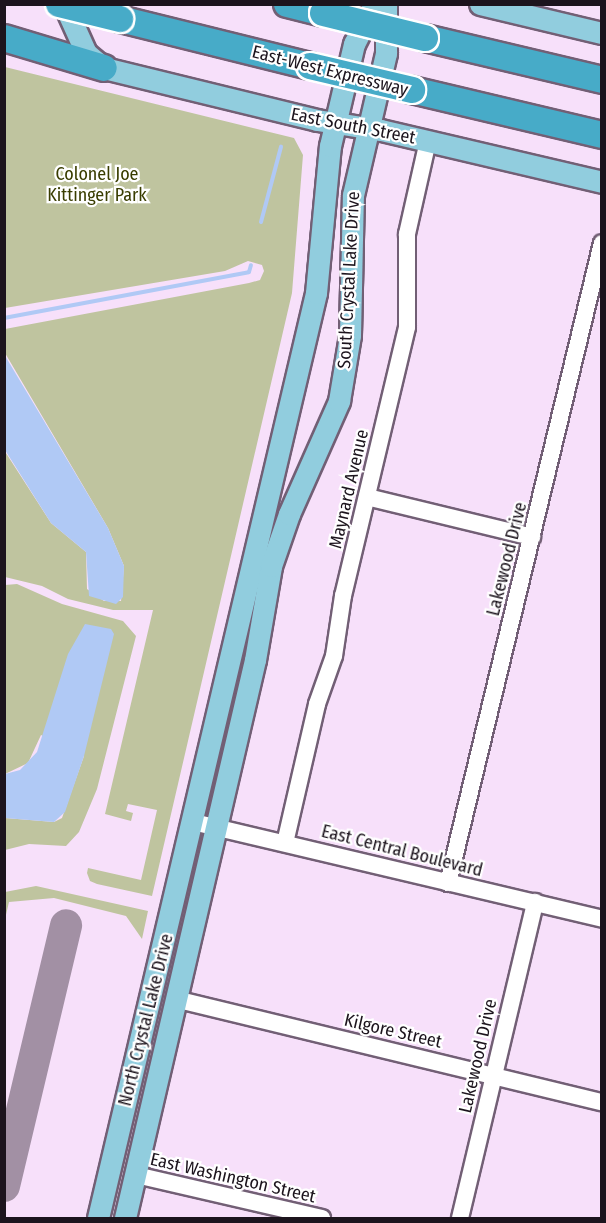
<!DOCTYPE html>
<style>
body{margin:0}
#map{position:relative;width:606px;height:1223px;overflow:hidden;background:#f7e0fa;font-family:"Fira Sans Condensed",sans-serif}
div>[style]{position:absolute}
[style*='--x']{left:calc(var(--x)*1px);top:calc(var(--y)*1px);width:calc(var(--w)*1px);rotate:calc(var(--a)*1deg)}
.green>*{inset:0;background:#bfc49f}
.water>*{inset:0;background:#b0c9f5}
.stream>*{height:4px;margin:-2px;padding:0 2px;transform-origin:2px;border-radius:2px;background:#b0c9f5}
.taxiway>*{height:32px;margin:-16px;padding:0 16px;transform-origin:16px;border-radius:16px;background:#a290a4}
.roads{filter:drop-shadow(2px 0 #725f75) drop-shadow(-2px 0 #725f75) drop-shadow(0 2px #725f75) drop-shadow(0 -2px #725f75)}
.minor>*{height:16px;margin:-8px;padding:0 8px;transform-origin:8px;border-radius:8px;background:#fff}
.major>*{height:21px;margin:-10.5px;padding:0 10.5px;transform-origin:10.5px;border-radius:10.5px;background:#91cdde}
.highway>*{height:26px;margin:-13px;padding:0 13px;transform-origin:13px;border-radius:13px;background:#47abc8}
.bridges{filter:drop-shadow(2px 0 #fff) drop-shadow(-2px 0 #fff) drop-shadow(0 2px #fff) drop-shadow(0 -2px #fff)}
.highway-bridge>*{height:26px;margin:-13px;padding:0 13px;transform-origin:13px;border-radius:13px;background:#47abc8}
span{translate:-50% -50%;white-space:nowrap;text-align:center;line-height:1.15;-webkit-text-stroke:4.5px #fff;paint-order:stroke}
.street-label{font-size:18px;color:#1c141d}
.park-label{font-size:18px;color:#393d00}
.frame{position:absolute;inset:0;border:6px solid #1c141d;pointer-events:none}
</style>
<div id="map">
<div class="green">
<i style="clip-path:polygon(5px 67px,294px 138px,303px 155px,292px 293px,152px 896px,97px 884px,90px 881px,87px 873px,88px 868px,141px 880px,157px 810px,128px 804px,126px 811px,133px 813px,131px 821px,105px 814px,153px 610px,113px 610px,68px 599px,42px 586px,5px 577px,4px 450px,51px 523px,86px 552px,87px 589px,104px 601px,121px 601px,124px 566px,108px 528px,5px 353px,5px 329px,249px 283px,260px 280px,264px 271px,262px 265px,248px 261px,225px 271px,5px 308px)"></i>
<i style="clip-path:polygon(17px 584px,62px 604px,123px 621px,136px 636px,97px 789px,79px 832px,66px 846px,29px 844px,5px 850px,5px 818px,54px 822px,62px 818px,84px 756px,41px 735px,28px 763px,5px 774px,5px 585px)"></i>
<i style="clip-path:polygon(36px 886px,148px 911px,142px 939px,126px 916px,54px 898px,9px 902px,5px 919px,5px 892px)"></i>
</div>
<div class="water">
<i style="clip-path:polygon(4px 354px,108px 528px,124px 566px,123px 597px,116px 604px,89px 596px,86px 552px,51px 523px,5px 450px)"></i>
<i style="clip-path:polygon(85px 624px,111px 629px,114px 634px,84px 756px,65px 812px,54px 822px,5px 818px,5px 774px,20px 770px,37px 752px,68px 654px)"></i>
</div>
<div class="stream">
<i style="--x:261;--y:222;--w:78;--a:-75.1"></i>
<i style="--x:4;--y:318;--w:249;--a:-10.6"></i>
<i style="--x:249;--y:272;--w:7;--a:-74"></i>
</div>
<div class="taxiway">
<i style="--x:4;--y:1186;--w:268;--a:-76.6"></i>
</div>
<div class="roads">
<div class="minor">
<i style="--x:367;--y:497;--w:170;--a:13.6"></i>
<i style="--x:193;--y:822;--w:420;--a:13.3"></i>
<i style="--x:285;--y:843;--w:143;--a:-77"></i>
<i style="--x:317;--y:704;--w:51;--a:-70.5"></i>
<i style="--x:334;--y:656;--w:61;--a:-81.5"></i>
<i style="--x:343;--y:596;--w:277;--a:-76.6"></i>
<i style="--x:407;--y:327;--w:93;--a:-90"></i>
<i style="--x:407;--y:234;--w:95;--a:-77.3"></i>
<i style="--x:448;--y:883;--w:658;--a:-76.47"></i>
<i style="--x:175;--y:999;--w:439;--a:13.6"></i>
<i style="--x:136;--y:1175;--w:191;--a:13"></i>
<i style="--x:460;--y:1218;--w:325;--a:-76.6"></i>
</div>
<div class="major">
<i style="--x:64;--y:4;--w:54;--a:65.8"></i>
<i style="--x:86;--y:53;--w:23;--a:40"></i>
<i style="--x:104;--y:68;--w:219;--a:13.7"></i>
<i style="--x:317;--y:120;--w:65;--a:8.9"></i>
<i style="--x:381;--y:130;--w:227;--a:13.2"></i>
<i style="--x:480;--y:4;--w:125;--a:13.4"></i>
<i style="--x:98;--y:1218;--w:950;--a:-76.74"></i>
<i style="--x:316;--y:293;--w:148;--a:-84.6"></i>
<i style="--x:330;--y:146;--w:105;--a:-76.8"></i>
<i style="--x:354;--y:44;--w:38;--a:-63"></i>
<i style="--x:125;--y:1218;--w:573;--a:-76.89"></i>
<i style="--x:255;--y:660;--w:95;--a:-80.3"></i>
<i style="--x:271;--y:566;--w:55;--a:-70.9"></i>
<i style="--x:289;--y:514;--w:124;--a:-66.1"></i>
<i style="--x:339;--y:401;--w:67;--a:-80.5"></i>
<i style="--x:350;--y:335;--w:140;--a:-88.8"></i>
<i style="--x:353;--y:195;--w:146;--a:-76.9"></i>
<i style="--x:386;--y:53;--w:49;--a:-90"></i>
</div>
<div class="highway">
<i style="--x:287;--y:4;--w:37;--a:14"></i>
<i style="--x:120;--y:19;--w:196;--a:13.9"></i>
<i style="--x:4;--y:38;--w:104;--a:16.7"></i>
<i style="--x:425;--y:38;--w:182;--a:13.3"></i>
<i style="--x:412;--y:90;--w:195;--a:13.3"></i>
</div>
</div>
<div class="bridges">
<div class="highway-bridge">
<i style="--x:59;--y:4;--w:63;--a:13.8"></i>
<i style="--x:323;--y:13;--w:105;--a:13.8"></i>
<i style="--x:310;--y:66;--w:105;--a:13.2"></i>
</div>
</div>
<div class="street-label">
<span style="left:330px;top:71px;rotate:14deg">East-West Expressway</span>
<span style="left:353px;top:126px;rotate:11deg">East South Street</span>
<span style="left:349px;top:280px;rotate:-87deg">South Crystal Lake Drive</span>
<span style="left:349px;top:489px;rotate:-77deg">Maynard Avenue</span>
<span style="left:507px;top:559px;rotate:-76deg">Lakewood Drive</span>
<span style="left:402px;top:851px;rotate:14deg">East Central Boulevard</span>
<span style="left:146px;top:1020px;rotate:-76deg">North Crystal Lake Drive</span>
<span style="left:393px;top:1031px;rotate:13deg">Kilgore Street</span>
<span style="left:478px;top:1056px;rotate:-77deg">Lakewood Drive</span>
<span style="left:233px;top:1178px;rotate:13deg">East Washington Street</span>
</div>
<div class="park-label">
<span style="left:97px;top:185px">Colonel Joe<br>Kittinger Park</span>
</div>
<div class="frame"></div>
</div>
